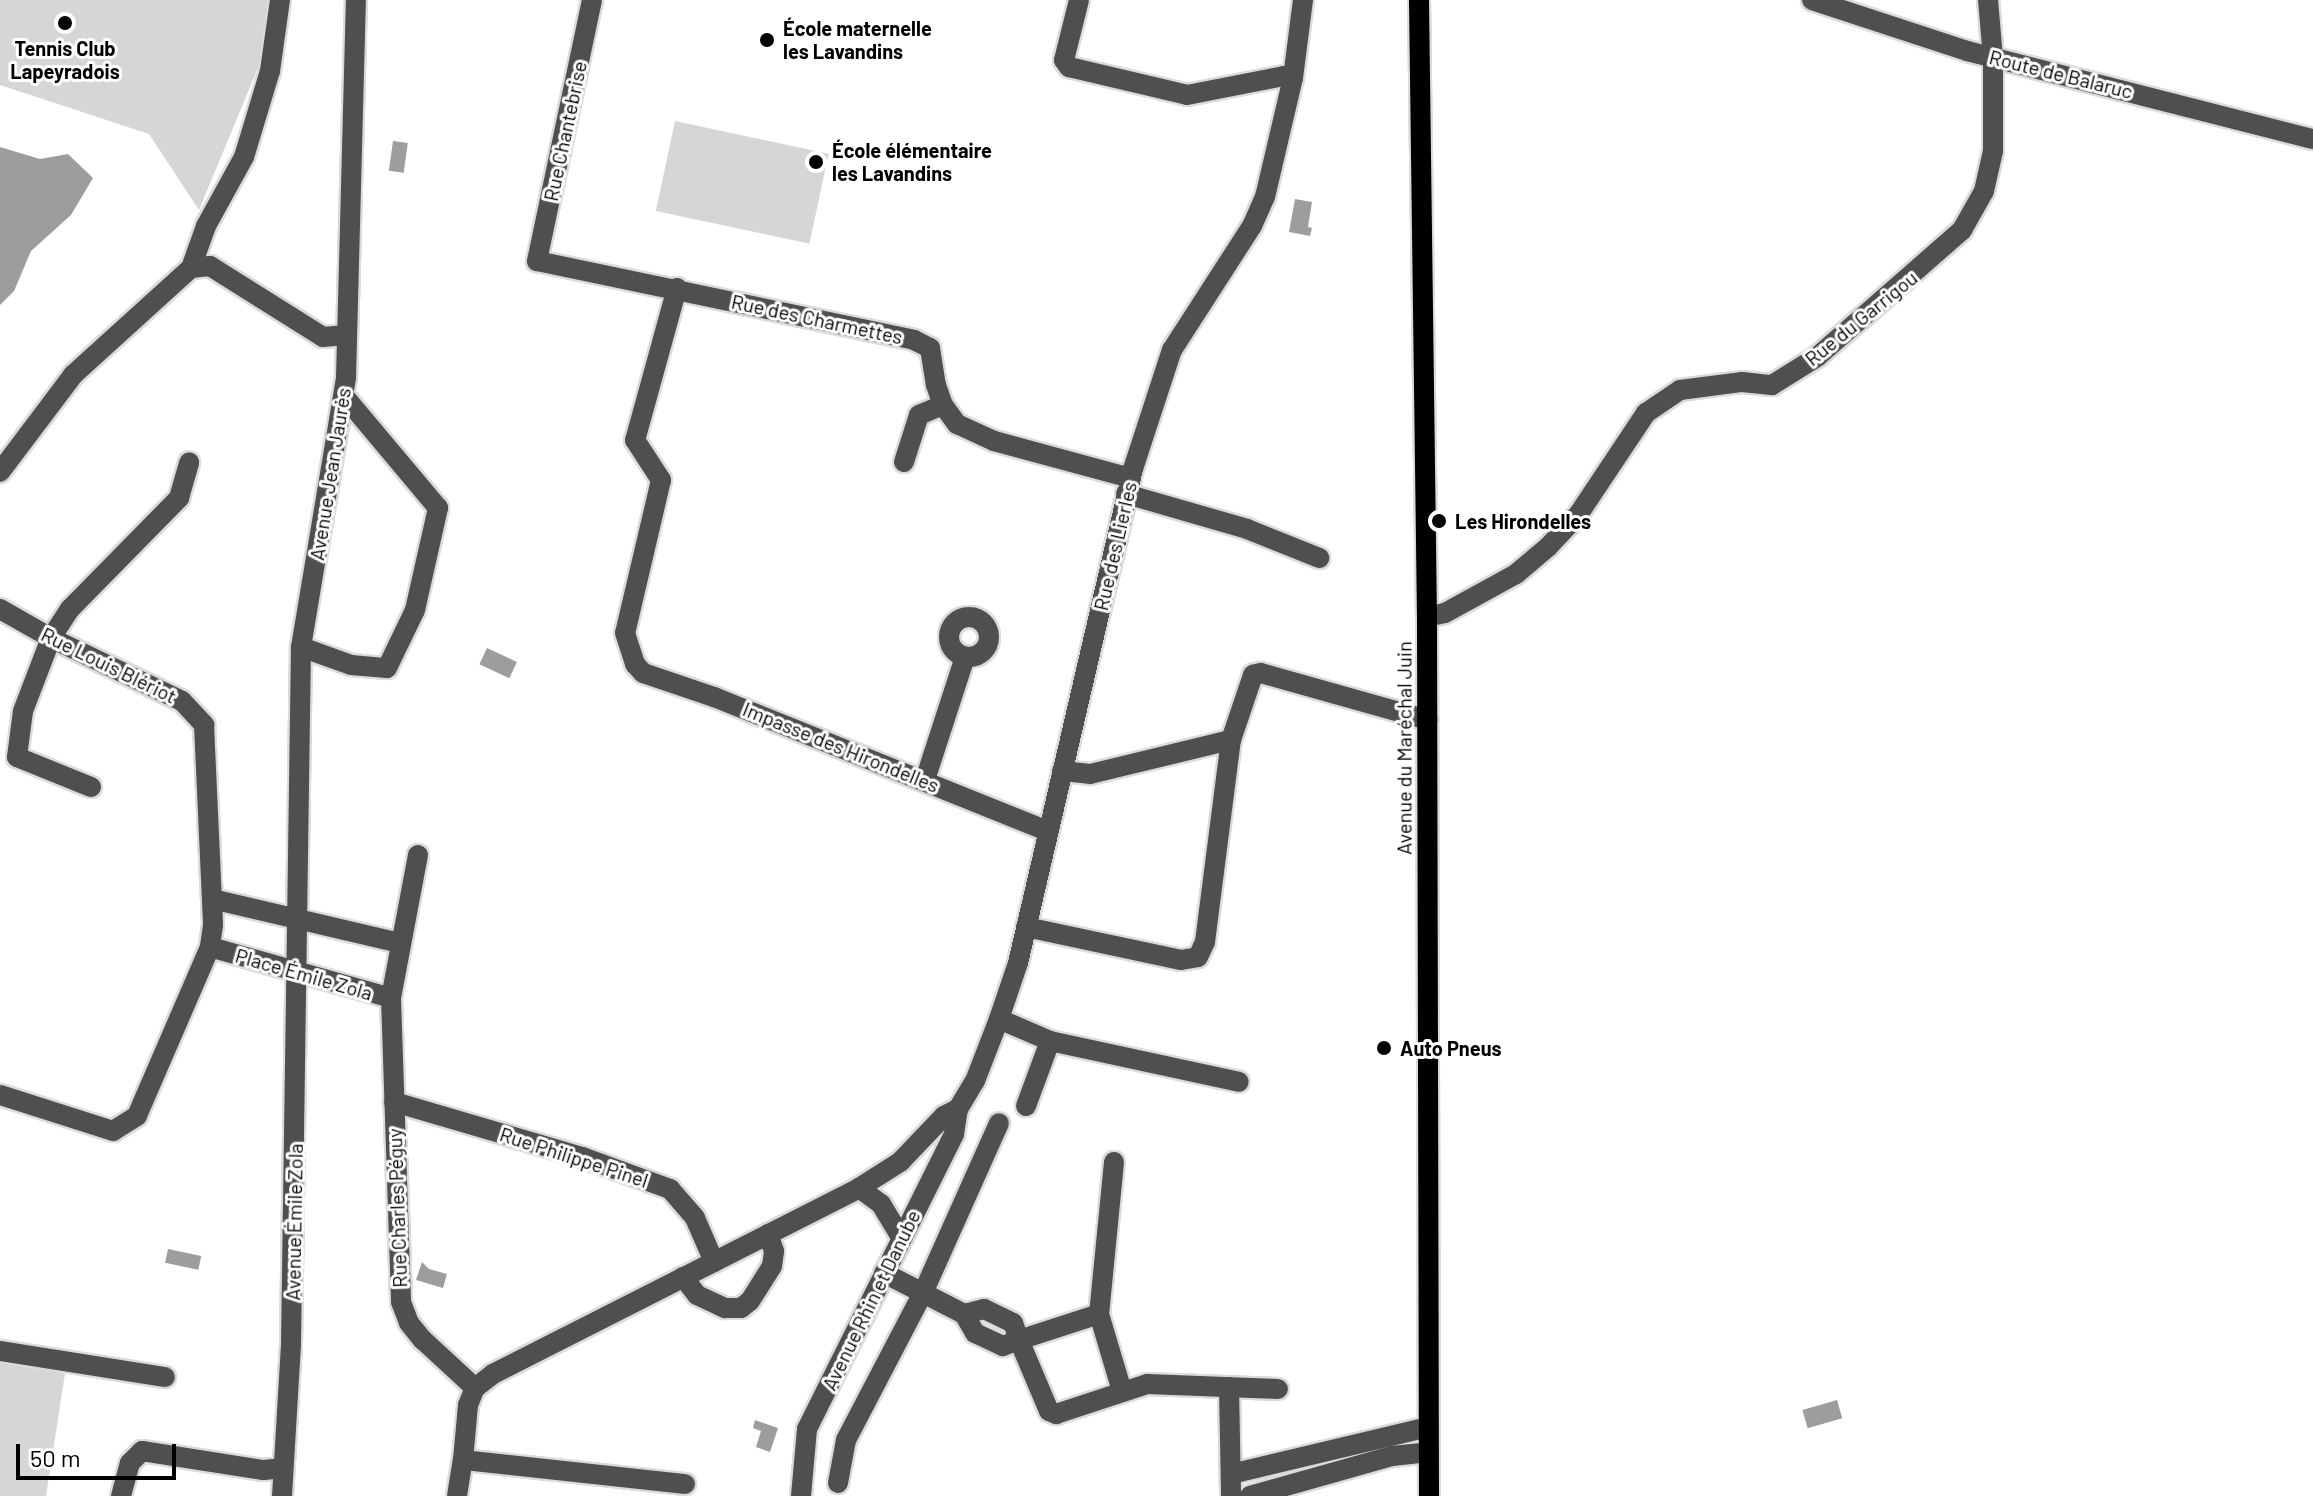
<!DOCTYPE html>
<meta charset="utf-8">
<style>
body{margin:0}
#map{position:relative;width:2313px;height:1496px;overflow:hidden;background:#fff;font-family:Barlow,sans-serif}
div>[style]{position:absolute}
[style*='--x']{left:calc(var(--x)*1px);top:calc(var(--y)*1px);width:calc(var(--w)*1px);rotate:calc(var(--a)*1deg)}
.green>*{inset:0;background:#d6d6d6;transform-origin:0 0}
.water>*{inset:0;background:#9d9d9d;transform-origin:0 0}
.roads{filter:drop-shadow(2px 0 #dbdbdb) drop-shadow(-2px 0 #dbdbdb) drop-shadow(0 2px #dbdbdb) drop-shadow(0 -2px #dbdbdb)}
.minor>*{height:20px;margin:-10px;padding:0 10px;transform-origin:10px;border-radius:10px;background:#4f4f4f}
.minor>.ring{margin:-10px;padding:0;box-sizing:content-box;background:none;border:20px solid #4f4f4f;border-radius:50%}
.major>*{height:20px;margin:-10px;padding:0 10px;transform-origin:10px;border-radius:10px;background:#000}
.dots>*{width:22px;height:22px;translate:-50% -50%;box-sizing:border-box;border:4px solid #fff;border-radius:50%}
span{translate:-50% -50%;white-space:nowrap;text-align:center;line-height:1.15;-webkit-text-stroke:6px #fff;paint-order:stroke}
.poi-label{font-size:20px;color:#000;font-weight:700}
.left{translate:0 -50%;text-align:left}
.street-label{font-size:20px;color:#000}
.scale{position:absolute;left:16px;top:1444px;width:160px;height:36px;box-sizing:border-box;border:4px solid #000;border-top:0;padding-left:10px;font-size:24px;line-height:28px;white-space:nowrap;color:#000;-webkit-text-stroke:6px #fff;paint-order:stroke}
</style>
<div id="map">
<div class="green">
<i style="clip-path:polygon(0 0,269px 0,260px 63px,199px 210px,149px 134px,0 85px)"></i>
<i style="left:675px;top:121px;width:157px;height:92px;rotate:12deg"></i>
<i style="clip-path:polygon(0 1357px,66px 1367px,46px 1496px,0 1496px)"></i>
</div>
<div class="water">
<i style="left:393px;top:141px;width:15px;height:30px;rotate:8deg"></i>
<i style="clip-path:polygon(0 147px,40px 159px,68px 154px,93px 178px,71px 215px,31px 251px,14px 291px,0 305px)"></i>
<i style="clip-path:polygon(1295px 199px,1312px 202px,1308px 227px,1312px 228px,1310px 236px,1289px 232px)"></i>
<i style="left:487px;top:648px;width:33px;height:18px;rotate:25deg"></i>
<i style="left:168px;top:1249px;width:34px;height:14px;rotate:12deg"></i>
<i style="clip-path:polygon(422px 1262px,429px 1269px,447px 1274px,443px 1288px,416px 1280px)"></i>
<i style="left:1837px;top:1400px;width:19px;height:36px;rotate:74deg"></i>
<i style="clip-path:polygon(755px 1420px,778px 1428px,770px 1452px,756px 1447px,761px 1431px,753px 1428px)"></i>
</div>
<div class="roads">
<div class="minor">
<i style="--x:592;--y:0;--w:267;--a:101.9"></i>
<i style="--x:537;--y:261;--w:385;--a:11.8"></i>
<i style="--x:914;--y:340;--w:18;--a:27"></i>
<i style="--x:930;--y:348;--w:37;--a:81"></i>
<i style="--x:936;--y:385;--w:21;--a:71"></i>
<i style="--x:943;--y:405;--w:24;--a:54"></i>
<i style="--x:957;--y:424;--w:41;--a:24.7"></i>
<i style="--x:994;--y:441;--w:141;--a:15.2"></i>
<i style="--x:1079;--y:0;--w:62;--a:104"></i>
<i style="--x:1064;--y:60;--w:9;--a:54"></i>
<i style="--x:1069;--y:67;--w:121;--a:13.3"></i>
<i style="--x:1187;--y:95;--w:99;--a:-11.1"></i>
<i style="--x:1284;--y:76;--w:9;--a:13"></i>
<i style="--x:1812;--y:0;--w:163;--a:18.2"></i>
<i style="--x:1967;--y:51;--w:357;--a:14.3"></i>
<i style="--x:191;--y:268;--w:19;--a:-6"></i>
<i style="--x:210;--y:266;--w:133;--a:32.1"></i>
<i style="--x:323;--y:337;--w:23;--a:-5"></i>
<i style="--x:677;--y:288;--w:158;--a:105.4"></i>
<i style="--x:635;--y:440;--w:48;--a:57"></i>
<i style="--x:661;--y:480;--w:157;--a:103.2"></i>
<i style="--x:625;--y:633;--w:33;--a:72"></i>
<i style="--x:635;--y:664;--w:12;--a:48"></i>
<i style="--x:643;--y:673;--w:75;--a:18.7"></i>
<i style="--x:714;--y:697;--w:359;--a:21.9"></i>
<i style="--x:904;--y:462;--w:49;--a:-72.3"></i>
<i style="--x:919;--y:415;--w:26;--a:-23"></i>
<i style="--x:0;--y:472;--w:121;--a:-53"></i>
<i style="--x:73;--y:375;--w:159;--a:-42.2"></i>
<i style="--x:191;--y:268;--w:45;--a:-70.3"></i>
<i style="--x:206;--y:226;--w:79;--a:-61.2"></i>
<i style="--x:244;--y:157;--w:90;--a:-73.2"></i>
<i style="--x:270;--y:71;--w:72;--a:-82"></i>
<i style="--x:1126;--y:494;--w:126;--a:16.1"></i>
<i style="--x:1247;--y:529;--w:78;--a:21.9"></i>
<i style="--x:0;--y:609;--w:59;--a:29.6"></i>
<i style="--x:51;--y:638;--w:145;--a:25.7"></i>
<i style="--x:182;--y:701;--w:33;--a:47"></i>
<i style="--x:204;--y:725;--w:200;--a:87.4"></i>
<i style="--x:213;--y:925;--w:22;--a:98"></i>
<i style="--x:210;--y:947;--w:184;--a:113.4"></i>
<i style="--x:137;--y:1116;--w:28;--a:148"></i>
<i style="--x:113;--y:1131;--w:119;--a:-162.3"></i>
<i style="--x:1427;--y:617;--w:18;--a:-13"></i>
<i style="--x:1445;--y:613;--w:81;--a:-28.8"></i>
<i style="--x:1516;--y:574;--w:42;--a:-40.2"></i>
<i style="--x:1548;--y:547;--w:44;--a:-46.8"></i>
<i style="--x:1578;--y:515;--w:123;--a:-56.3"></i>
<i style="--x:1646;--y:413;--w:41;--a:-34.1"></i>
<i style="--x:1680;--y:390;--w:63;--a:-7.4"></i>
<i style="--x:1742;--y:382;--w:30;--a:6"></i>
<i style="--x:1772;--y:385;--w:53;--a:-31.9"></i>
<i style="--x:1817;--y:357;--w:193;--a:-41.2"></i>
<i style="--x:1962;--y:230;--w:45;--a:-60.6"></i>
<i style="--x:1984;--y:191;--w:41;--a:-77.3"></i>
<i style="--x:1993;--y:151;--w:93;--a:-90"></i>
<i style="--x:1993;--y:58;--w:58;--a:-94.9"></i>
<i class="ring" style="left:949px;top:617px;width:20px;height:20px"></i>
<i style="--x:301;--y:647;--w:53;--a:19.8"></i>
<i style="--x:351;--y:665;--w:36;--a:5"></i>
<i style="--x:387;--y:668;--w:64;--a:-64.2"></i>
<i style="--x:415;--y:610;--w:105;--a:-77.3"></i>
<i style="--x:438;--y:508;--w:146;--a:-130"></i>
<i style="--x:1062;--y:771;--w:28;--a:6"></i>
<i style="--x:1090;--y:774;--w:145;--a:-13.6"></i>
<i style="--x:925;--y:780;--w:129;--a:-72"></i>
<i style="--x:91;--y:787;--w:80;--a:-157.9"></i>
<i style="--x:17;--y:757;--w:46;--a:-82.6"></i>
<i style="--x:23;--y:711;--w:78;--a:-69"></i>
<i style="--x:51;--y:638;--w:35;--a:-57"></i>
<i style="--x:70;--y:609;--w:156;--a:-45.5"></i>
<i style="--x:179;--y:498;--w:37;--a:-74"></i>
<i style="--x:418;--y:855;--w:146;--a:100.7"></i>
<i style="--x:391;--y:998;--w:304;--a:88.1"></i>
<i style="--x:401;--y:1302;--w:22;--a:69"></i>
<i style="--x:409;--y:1323;--w:22;--a:51"></i>
<i style="--x:423;--y:1340;--w:71;--a:42.7"></i>
<i style="--x:212;--y:899;--w:193;--a:13.2"></i>
<i style="--x:1026;--y:927;--w:158;--a:12"></i>
<i style="--x:1181;--y:960;--w:17;--a:-10"></i>
<i style="--x:1198;--y:957;--w:17;--a:-65"></i>
<i style="--x:1205;--y:942;--w:204;--a:-82.7"></i>
<i style="--x:1231;--y:740;--w:69;--a:-71.3"></i>
<i style="--x:1253;--y:675;--w:8;--a:-14"></i>
<i style="--x:1261;--y:673;--w:173;--a:15.7"></i>
<i style="--x:210;--y:947;--w:188;--a:15.7"></i>
<i style="--x:999;--y:1019;--w:56;--a:23.3"></i>
<i style="--x:394;--y:1102;--w:196;--a:16.3"></i>
<i style="--x:582;--y:1157;--w:94;--a:20"></i>
<i style="--x:670;--y:1189;--w:38;--a:49"></i>
<i style="--x:695;--y:1218;--w:48;--a:66.6"></i>
<i style="--x:1026;--y:1106;--w:69;--a:-69.7"></i>
<i style="--x:1050;--y:1041;--w:193;--a:12.2"></i>
<i style="--x:1114;--y:1162;--w:153;--a:95.6"></i>
<i style="--x:1099;--y:1314;--w:80;--a:73.4"></i>
<i style="--x:859;--y:1188;--w:27;--a:36"></i>
<i style="--x:881;--y:1204;--w:39;--a:59"></i>
<i style="--x:884;--y:1273;--w:90;--a:27.1"></i>
<i style="--x:964;--y:1314;--w:22;--a:60"></i>
<i style="--x:975;--y:1333;--w:31;--a:25"></i>
<i style="--x:1003;--y:1346;--w:17;--a:-21"></i>
<i style="--x:1019;--y:1340;--w:18;--a:-109"></i>
<i style="--x:1013;--y:1323;--w:32;--a:-154"></i>
<i style="--x:984;--y:1309;--w:21;--a:166"></i>
<i style="--x:683;--y:1277;--w:23;--a:52"></i>
<i style="--x:697;--y:1295;--w:31;--a:25"></i>
<i style="--x:725;--y:1308;--w:16;--a:0"></i>
<i style="--x:741;--y:1308;--w:11;--a:-38"></i>
<i style="--x:750;--y:1301;--w:41;--a:-57.8"></i>
<i style="--x:772;--y:1266;--w:15;--a:-82"></i>
<i style="--x:774;--y:1251;--w:18;--a:-109"></i>
<i style="--x:1099;--y:1314;--w:84;--a:162"></i>
<i style="--x:1019;--y:1340;--w:77;--a:67.1"></i>
<i style="--x:1049;--y:1411;--w:8;--a:23"></i>
<i style="--x:1056;--y:1414;--w:96;--a:-18.2"></i>
<i style="--x:1147;--y:1384;--w:131;--a:2.2"></i>
<i style="--x:0;--y:1351;--w:167;--a:9"></i>
<i style="--x:1229;--y:1387;--w:109;--a:88.9"></i>
<i style="--x:1231;--y:1474;--w:203;--a:-13.4"></i>
<i style="--x:838;--y:1483;--w:44;--a:-79.5"></i>
<i style="--x:846;--y:1440;--w:166;--a:-62.4"></i>
<i style="--x:923;--y:1293;--w:186;--a:-65.9"></i>
<i style="--x:685;--y:1484;--w:223;--a:-173.8"></i>
<i style="--x:463;--y:1460;--w:55;--a:-84.8"></i>
<i style="--x:468;--y:1405;--w:18;--a:-68"></i>
<i style="--x:475;--y:1388;--w:23;--a:-38"></i>
<i style="--x:493;--y:1374;--w:411;--a:-26.9"></i>
<i style="--x:859;--y:1188;--w:49;--a:-32.4"></i>
<i style="--x:900;--y:1162;--w:64;--a:-46.3"></i>
<i style="--x:944;--y:1116;--w:16;--a:-27"></i>
<i style="--x:121;--y:1496;--w:34;--a:-75"></i>
<i style="--x:130;--y:1463;--w:17;--a:-45"></i>
<i style="--x:142;--y:1451;--w:123;--a:8.9"></i>
<i style="--x:264;--y:1470;--w:19;--a:-6"></i>
<i style="--x:282;--y:1496;--w:152;--a:-86.6"></i>
<i style="--x:291;--y:1344;--w:697;--a:-89.18"></i>
<i style="--x:301;--y:647;--w:273;--a:-80.5"></i>
<i style="--x:346;--y:378;--w:378;--a:-88.5"></i>
<i style="--x:457;--y:1496;--w:36;--a:-81"></i>
<i style="--x:801;--y:1496;--w:67;--a:-84.9"></i>
<i style="--x:807;--y:1429;--w:330;--a:-63.5"></i>
<i style="--x:954;--y:1134;--w:25;--a:-81"></i>
<i style="--x:958;--y:1109;--w:33;--a:-59"></i>
<i style="--x:975;--y:1081;--w:66;--a:-68.8"></i>
<i style="--x:999;--y:1019;--w:59;--a:-71.3"></i>
<i style="--x:1018;--y:963;--w:507;--a:-76.9"></i>
<i style="--x:1133;--y:469;--w:125;--a:-71.9"></i>
<i style="--x:1172;--y:350;--w:148;--a:-57.2"></i>
<i style="--x:1252;--y:226;--w:32;--a:-66"></i>
<i style="--x:1265;--y:197;--w:122;--a:-76.8"></i>
<i style="--x:1293;--y:78;--w:79;--a:-82.7"></i>
<i style="--x:1250;--y:1496;--w:148;--a:-15.7"></i>
<i style="--x:1392;--y:1456;--w:37;--a:-6"></i>
</div>
<div class="major">
<i style="--x:1419;--y:0;--w:617;--a:89.26"></i>
<i style="--x:1427;--y:617;--w:879;--a:89.87"></i>
</div>
</div>
<div class="dots">
<i style="left:65px;top:23px;background:#000"></i>
<i style="left:767px;top:40px;background:#000"></i>
<i style="left:816px;top:162px;background:#000"></i>
<i style="left:1439px;top:521px;background:#000"></i>
<i style="left:1384px;top:1048px;background:#000"></i>
</div>
<div class="poi-label">
<span class="left" style="left:783px;top:40px">École maternelle<br>les Lavandins</span>
<span style="left:65px;top:60px">Tennis Club<br>Lapeyradois</span>
<span class="left" style="left:832px;top:162px">École élémentaire<br>les Lavandins</span>
<span class="left" style="left:1455px;top:521px">Les Hirondelles</span>
<span class="left" style="left:1400px;top:1048px">Auto Pneus</span>
</div>
<div class="street-label">
<span style="left:2061px;top:74px;rotate:14deg">Route de Balaruc</span>
<span style="left:565px;top:131px;rotate:-78deg">Rue Chantebrise</span>
<span style="left:1861px;top:318px;rotate:-39deg">Rue du Garrigou</span>
<span style="left:817px;top:319px;rotate:12deg">Rue des Charmettes</span>
<span style="left:330px;top:474px;rotate:-81deg">Avenue Jean Jaurès</span>
<span style="left:1115px;top:546px;rotate:-77deg">Rue des Lierles</span>
<span style="left:109px;top:665px;rotate:26deg">Rue Louis Blériot</span>
<span style="left:841px;top:747px;rotate:22deg">Impasse des Hirondelles</span>
<span style="left:1404px;top:748px;rotate:-90deg">Avenue du Maréchal Juin</span>
<span style="left:304px;top:974px;rotate:16deg">Place Émile Zola</span>
<span style="left:574px;top:1157px;rotate:18deg">Rue Philippe Pinel</span>
<span style="left:397px;top:1208px;rotate:-92deg">Rue Charles Péguy</span>
<span style="left:294px;top:1222px;rotate:-89deg">Avenue Émile Zola</span>
<span style="left:871px;top:1300px;rotate:-64deg">Avenue Rhin et Danube</span>
</div>
<div class="scale">50 m</div>
</div>
